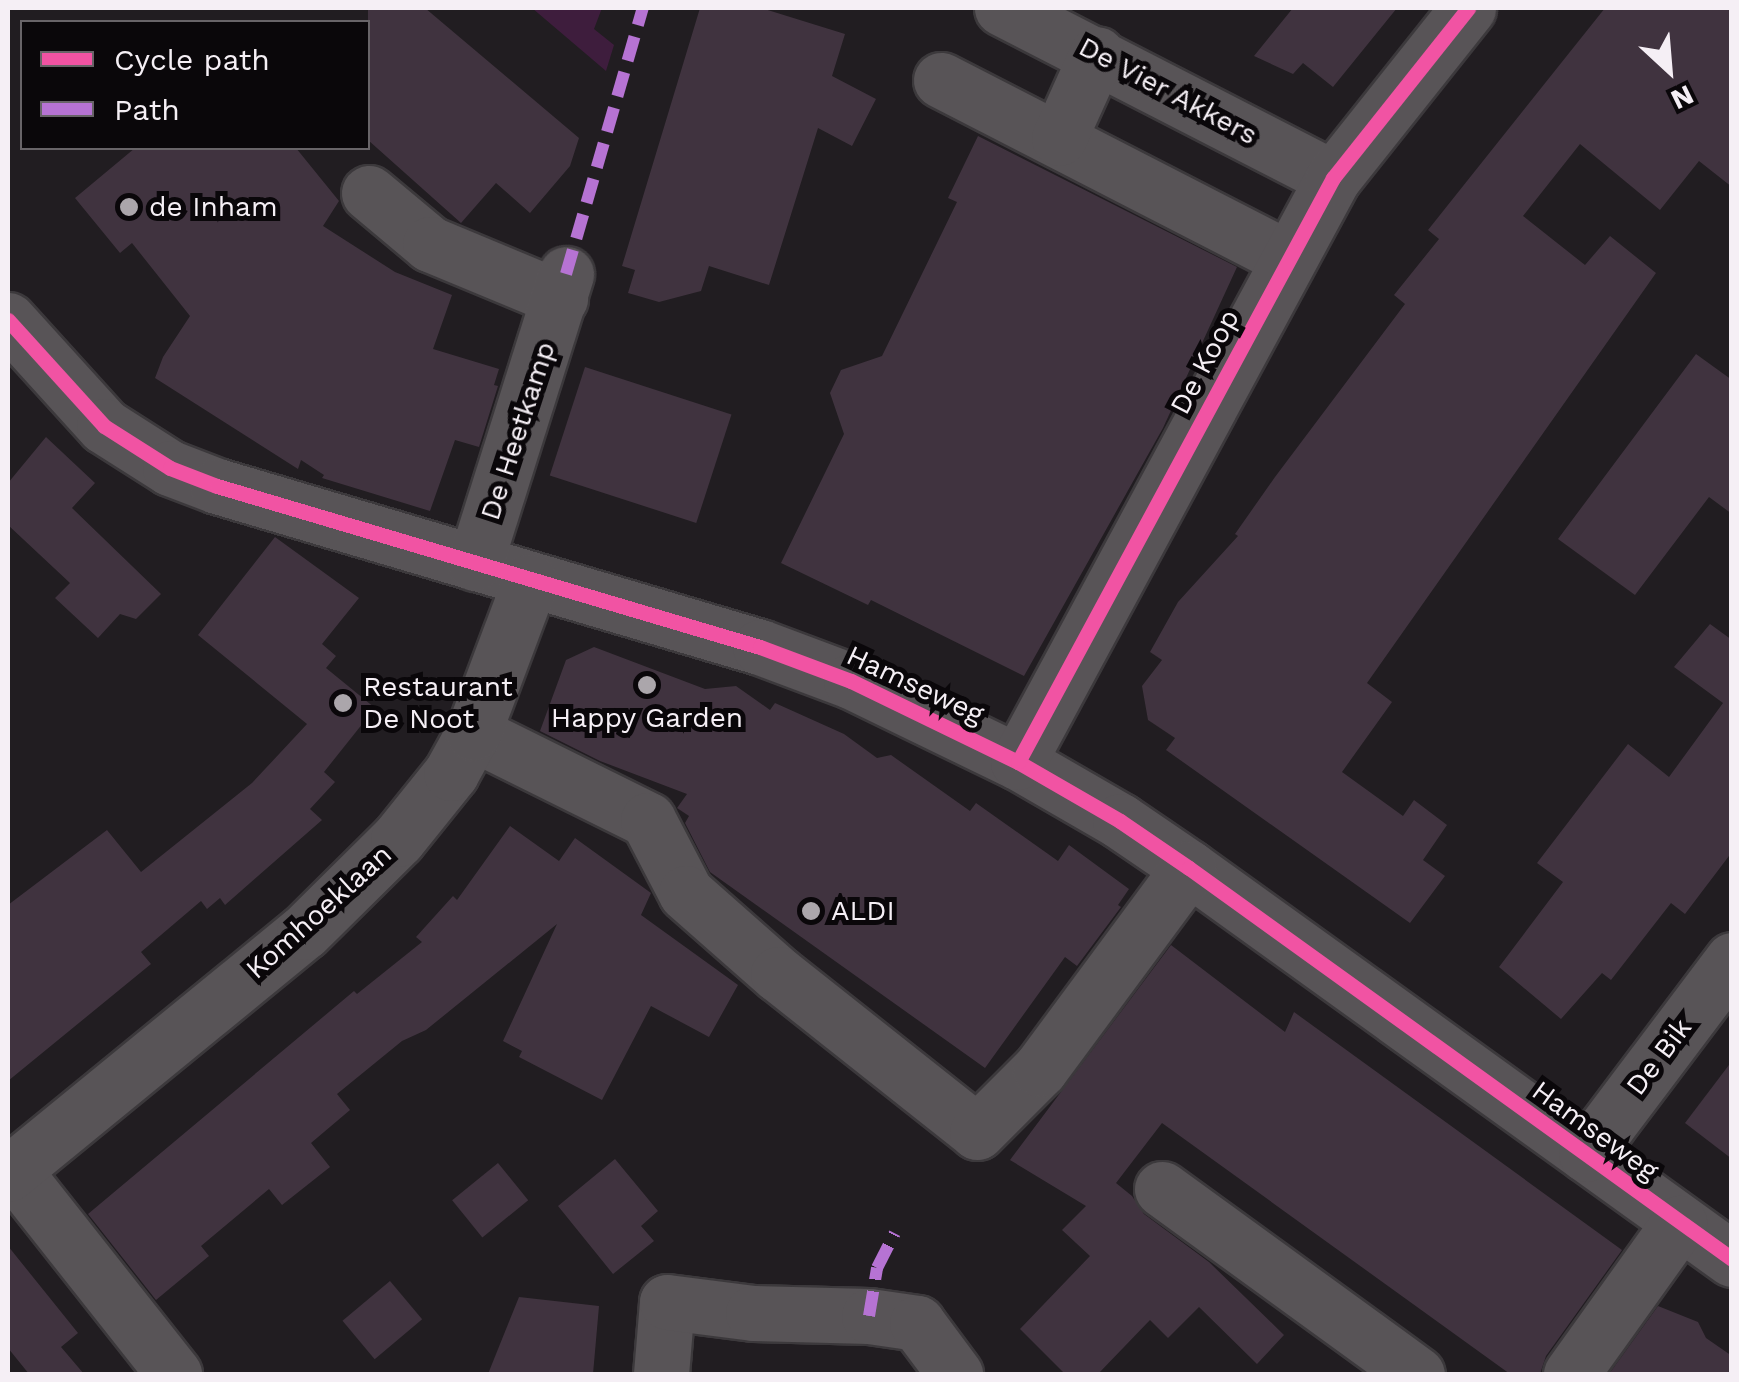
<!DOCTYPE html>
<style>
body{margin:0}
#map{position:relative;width:1739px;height:1382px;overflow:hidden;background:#211d21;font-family:"Work Sans",sans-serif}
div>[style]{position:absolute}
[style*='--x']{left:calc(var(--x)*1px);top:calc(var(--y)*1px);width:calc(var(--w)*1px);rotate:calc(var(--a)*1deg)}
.green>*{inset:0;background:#3e1d3d}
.building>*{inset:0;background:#40333f;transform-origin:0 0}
.roads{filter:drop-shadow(2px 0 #3c393c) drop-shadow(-2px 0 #3c393c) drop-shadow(0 2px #3c393c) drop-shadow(0 -2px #3c393c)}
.minor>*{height:55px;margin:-27.5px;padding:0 27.5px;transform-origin:27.5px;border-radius:27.5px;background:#585457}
.quiet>*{height:12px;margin-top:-6px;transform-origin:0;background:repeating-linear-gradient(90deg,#b673d3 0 25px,transparent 0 37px)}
.cycleway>*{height:15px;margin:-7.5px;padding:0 7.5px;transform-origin:7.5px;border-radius:7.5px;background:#f153a3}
.dots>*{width:28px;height:28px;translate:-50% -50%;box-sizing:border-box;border:5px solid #0a070a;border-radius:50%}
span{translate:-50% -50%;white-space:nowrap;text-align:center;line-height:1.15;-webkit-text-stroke:10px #0a070a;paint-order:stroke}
.street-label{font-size:28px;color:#f5eff5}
.poi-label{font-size:28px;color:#f5eff5}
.left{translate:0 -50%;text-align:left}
.frame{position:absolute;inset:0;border:10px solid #f5eff5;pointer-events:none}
.legend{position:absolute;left:20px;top:20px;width:350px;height:130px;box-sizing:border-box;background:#0a070a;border:2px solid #686468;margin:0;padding:12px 18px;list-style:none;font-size:30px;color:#f5eff5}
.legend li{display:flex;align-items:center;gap:20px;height:50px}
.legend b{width:50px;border:2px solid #686468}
.north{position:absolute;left:1619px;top:20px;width:100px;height:100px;-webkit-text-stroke:8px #0a070a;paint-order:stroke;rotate:154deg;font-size:28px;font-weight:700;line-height:40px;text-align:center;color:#f5eff5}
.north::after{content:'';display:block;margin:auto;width:35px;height:45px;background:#f5eff5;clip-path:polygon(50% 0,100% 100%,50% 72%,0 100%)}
</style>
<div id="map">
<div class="green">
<i style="clip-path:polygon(532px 8px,602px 8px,594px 29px,614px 45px,606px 71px)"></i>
</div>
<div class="building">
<i style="clip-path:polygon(368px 8px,425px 8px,579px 138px,570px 166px,530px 213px,496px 183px,461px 223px,368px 140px)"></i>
<i style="clip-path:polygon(700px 8px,761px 8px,845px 34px,832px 76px,876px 99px,852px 146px,818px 128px,769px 285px,709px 266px,701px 291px,659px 302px,628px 293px,635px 270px,622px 266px)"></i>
<i style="clip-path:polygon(1293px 8px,1397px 8px,1333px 87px,1303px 63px,1293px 74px,1254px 56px)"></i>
<i style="clip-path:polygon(1605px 8px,1732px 8px,1732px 187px,1699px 161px,1660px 210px,1580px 144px,1523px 216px,1585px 265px,1610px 236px,1656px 273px,1367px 683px,1392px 702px,1342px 772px,1403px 816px,1414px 800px,1447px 825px,1423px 860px,1445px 876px,1410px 923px,1166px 750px,1175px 738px,1148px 720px,1142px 686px,1162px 660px,1150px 652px,1178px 602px,1238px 536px,1235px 534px,1275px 477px,1405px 304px,1394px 295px,1439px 239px,1428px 230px)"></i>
<i style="clip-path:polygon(978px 136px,1237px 267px,1163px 428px,1024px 676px,871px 600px,868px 605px,781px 563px,844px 434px,830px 393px,841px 370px,882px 356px,957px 202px,948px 198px)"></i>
<i style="clip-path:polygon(135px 148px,296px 148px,339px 201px,323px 226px,395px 272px,452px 295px,433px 349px,499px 369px,494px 385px,498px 386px,479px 447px,455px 440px,430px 511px,322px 478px,324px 475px,301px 460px,298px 469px,155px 378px,163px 357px,190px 316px,132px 243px,120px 253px,75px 198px)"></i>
<i style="clip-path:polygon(1696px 354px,1732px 380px,1732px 514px,1709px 497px,1635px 595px,1558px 539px)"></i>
<i style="left:585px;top:367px;width:154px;height:114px;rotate:18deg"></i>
<i style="clip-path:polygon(46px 437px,95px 483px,72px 508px,161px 594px,136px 619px,120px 614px,98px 638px,55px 598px,70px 583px,8px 525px,8px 483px)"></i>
<i style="clip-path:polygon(275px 537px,359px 598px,322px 644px,336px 656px,326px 668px,375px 708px,324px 772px,335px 782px,310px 809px,322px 820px,225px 905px,220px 898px,207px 909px,201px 901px,141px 952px,151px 964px,8px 1081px,8px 905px,107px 830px,141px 872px,252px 783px,307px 724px,198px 635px)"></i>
<i style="clip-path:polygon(1710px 624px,1732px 640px,1732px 852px,1685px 914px,1671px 903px,1611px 980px,1602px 973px,1561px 1019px,1499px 967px,1563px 882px,1537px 863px,1628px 744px,1669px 777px,1723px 703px,1674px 667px)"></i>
<i style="clip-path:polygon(594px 647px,705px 689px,736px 686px,770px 710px,775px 703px,844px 734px,877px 758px,891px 755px,970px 811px,976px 803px,1058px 861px,1069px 845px,1129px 889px,1118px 905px,1121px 907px,1077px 966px,1065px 957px,985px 1068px,710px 872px,685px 823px,689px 816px,677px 808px,687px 794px,600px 761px,540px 731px,566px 660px)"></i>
<i style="clip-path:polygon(510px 826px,559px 861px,575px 838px,651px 893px,641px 915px,738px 985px,709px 1037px,651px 1006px,602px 1100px,519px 1057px,522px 1051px,503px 1041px,557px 924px,426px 1030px,402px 1041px,337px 1094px,350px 1110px,311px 1143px,330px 1167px,282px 1205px,269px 1189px,201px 1246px,209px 1256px,156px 1300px,88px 1214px,354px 991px,357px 994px,422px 942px,416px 937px,453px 896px,457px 900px)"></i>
<i style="clip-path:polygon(1171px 945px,1285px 1032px,1294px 1012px,1622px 1250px,1546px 1356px,1540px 1374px,1510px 1374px,1162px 1123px,1116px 1183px,1132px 1196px,1144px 1214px,1209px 1262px,1284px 1335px,1257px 1364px,1199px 1307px,1168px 1338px,1150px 1320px,1098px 1374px,1065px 1374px,1020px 1329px,1090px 1256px,1062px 1230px,1086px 1206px,1010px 1160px)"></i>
<i style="clip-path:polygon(1732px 1061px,1732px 1159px,1685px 1123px)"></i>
<i style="clip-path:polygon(615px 1159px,658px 1211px,641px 1226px,654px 1241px,613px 1274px,558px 1206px)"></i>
<i style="left:498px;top:1163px;width:48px;height:59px;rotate:51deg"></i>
<i style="clip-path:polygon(8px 1246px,78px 1333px,61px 1347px,84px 1374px,29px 1374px,8px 1348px)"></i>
<i style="left:390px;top:1281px;width:50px;height:62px;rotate:50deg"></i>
<i style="clip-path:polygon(519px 1297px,599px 1306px,593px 1374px,488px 1374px)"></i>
<i style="clip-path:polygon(1658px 1306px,1698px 1322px,1706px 1338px,1732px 1356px,1732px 1374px,1609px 1374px)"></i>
</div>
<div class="roads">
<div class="minor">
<i style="--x:1002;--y:8;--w:372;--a:27.2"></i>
<i style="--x:941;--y:80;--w:391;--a:27.2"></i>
<i style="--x:1059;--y:138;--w:92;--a:-65.7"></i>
<i style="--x:369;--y:193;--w:80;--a:39.9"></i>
<i style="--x:430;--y:244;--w:141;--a:22.6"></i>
<i style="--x:8;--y:320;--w:143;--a:47.8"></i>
<i style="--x:104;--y:426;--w:78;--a:32.5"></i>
<i style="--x:170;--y:468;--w:50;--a:21"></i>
<i style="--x:217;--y:486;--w:566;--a:16.52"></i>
<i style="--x:760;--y:647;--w:97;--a:20.5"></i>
<i style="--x:851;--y:681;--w:186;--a:25.9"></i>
<i style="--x:1018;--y:762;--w:118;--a:30"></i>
<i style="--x:1120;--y:821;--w:83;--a:34.3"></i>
<i style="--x:1189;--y:868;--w:669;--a:35.76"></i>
<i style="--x:475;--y:563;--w:303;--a:-72.5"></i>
<i style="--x:473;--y:733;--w:195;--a:26.4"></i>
<i style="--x:648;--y:820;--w:82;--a:62.5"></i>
<i style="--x:686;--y:893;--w:123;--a:41.4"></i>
<i style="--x:778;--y:974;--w:254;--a:38.4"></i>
<i style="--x:977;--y:1132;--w:89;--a:-45"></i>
<i style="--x:1040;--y:1069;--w:250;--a:-53.5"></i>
<i style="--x:1018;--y:762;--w:664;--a:-61.66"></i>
<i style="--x:1333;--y:178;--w:217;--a:-51.5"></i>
<i style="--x:1586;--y:1154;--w:243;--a:-53"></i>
<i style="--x:13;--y:1170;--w:260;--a:51.7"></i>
<i style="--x:8;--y:1174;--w:382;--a:-39.3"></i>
<i style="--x:304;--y:932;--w:132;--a:-44.7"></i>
<i style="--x:398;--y:839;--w:85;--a:-51.2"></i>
<i style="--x:451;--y:773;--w:46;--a:-61.2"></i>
<i style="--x:473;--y:733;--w:162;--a:-69.4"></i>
<i style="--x:1162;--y:1189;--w:315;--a:36"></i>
<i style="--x:661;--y:1374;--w:72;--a:-85.2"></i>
<i style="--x:667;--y:1302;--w:87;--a:7.3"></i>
<i style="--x:753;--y:1313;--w:116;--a:1.5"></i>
<i style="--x:869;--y:1316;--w:49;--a:8.3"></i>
<i style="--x:917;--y:1323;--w:64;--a:53.3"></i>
<i style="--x:1571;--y:1374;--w:186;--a:-54.4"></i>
</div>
</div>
<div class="quiet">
<i style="--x:566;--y:274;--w:277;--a:-73.9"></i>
<i style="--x:869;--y:1316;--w:49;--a:-80.5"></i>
<i style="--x:877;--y:1268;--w:39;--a:-63"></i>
</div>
<div class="cycleway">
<i style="--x:8;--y:320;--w:143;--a:47.8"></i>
<i style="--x:104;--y:426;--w:78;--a:32.5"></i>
<i style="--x:170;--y:468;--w:50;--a:21"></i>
<i style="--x:217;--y:486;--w:566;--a:16.52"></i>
<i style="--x:760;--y:647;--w:97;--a:20.5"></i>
<i style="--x:851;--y:681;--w:186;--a:25.9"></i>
<i style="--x:1018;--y:762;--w:118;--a:30"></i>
<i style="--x:1120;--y:821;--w:83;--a:34.3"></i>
<i style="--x:1189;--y:868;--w:669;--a:35.76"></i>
<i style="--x:1018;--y:762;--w:664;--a:-61.66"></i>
<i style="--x:1333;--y:178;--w:217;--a:-51.5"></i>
</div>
<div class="dots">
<i style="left:129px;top:207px;background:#aba6ab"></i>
<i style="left:647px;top:685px;background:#aba6ab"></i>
<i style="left:343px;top:703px;background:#aba6ab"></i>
<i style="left:811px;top:911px;background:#aba6ab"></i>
</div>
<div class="street-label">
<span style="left:1168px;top:91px;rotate:28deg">De Vier Akkers</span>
<span style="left:1205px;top:362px;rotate:-62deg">De Koop</span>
<span style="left:518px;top:431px;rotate:-72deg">De Heetkamp</span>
<span style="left:915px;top:685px;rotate:25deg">Hamseweg</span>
<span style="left:319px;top:912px;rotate:-42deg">Komhoeklaan</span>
<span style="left:1659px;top:1057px;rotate:-53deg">De Bik</span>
<span style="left:1595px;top:1131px;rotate:36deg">Hamseweg</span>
</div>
<div class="poi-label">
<span class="left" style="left:149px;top:207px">de Inham</span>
<span class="left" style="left:363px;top:703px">Restaurant<br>De Noot</span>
<span style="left:647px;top:718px">Happy Garden</span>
<span class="left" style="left:831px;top:911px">ALDI</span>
</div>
<div class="frame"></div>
<ul class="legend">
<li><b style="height:12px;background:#f153a3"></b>Cycle path</li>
<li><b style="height:12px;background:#b673d3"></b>Path</li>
</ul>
<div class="north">N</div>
</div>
